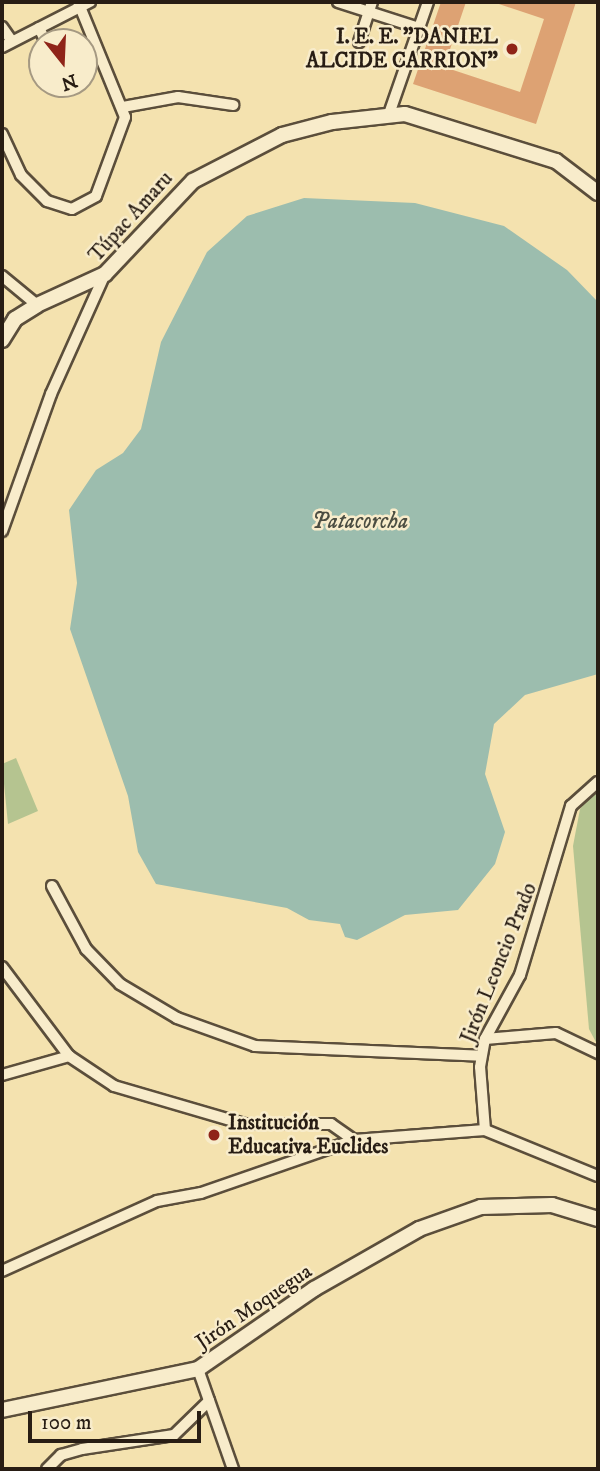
<!DOCTYPE html>
<meta charset="utf-8">
<style>
body{margin:0}
#map{position:relative;width:600px;height:1471px;overflow:hidden;background:#f4e2af;font-family:"IM FELL DW Pica",serif}
div>[style]{position:absolute}
[style*='--x']{left:calc(var(--x)*1px);top:calc(var(--y)*1px);width:calc(var(--w)*1px);rotate:calc(var(--a)*1deg)}
.green>*{inset:0;background:#b5c490}
.water>*{inset:0;background:#9cbdae}
.building>*{inset:0;background:#dda273}
.roads{filter:drop-shadow(2px 0 #5b4e3b) drop-shadow(-2px 0 #5b4e3b) drop-shadow(0 2px #5b4e3b) drop-shadow(0 -2px #5b4e3b)}
.street>*{height:10px;margin:-5px;padding:0 5px;transform-origin:5px;border-radius:5px;background:#f8eccb}
.secondary>*{height:14px;margin:-7px;padding:0 7px;transform-origin:7px;border-radius:7px;background:#f8eccb}
.dots>*{width:19px;height:19px;translate:-50% -50%;box-sizing:border-box;border:4px solid #f8eccb;border-radius:50%}
span{translate:-50% -50%;white-space:nowrap;text-align:center;line-height:1.15;-webkit-text-stroke:5px #f8eccb;paint-order:stroke}
.poi-label{font-size:21px;color:#281d14;font-weight:700}
.right{translate:-100% -50%;text-align:right}
.left{translate:0 -50%;text-align:left}
.street-label{font-size:21px;color:#281d14}
.water-label{font-size:23px;color:#4b4d42;font-style:italic}
.frame{position:absolute;inset:0;border:4px solid #281d14;pointer-events:none}
.north{position:absolute;left:28px;top:28px;width:70px;height:70px;box-sizing:border-box;background:#f8eccb;border:2px solid #a59982;border-radius:50%;rotate:162deg;font-size:19px;font-weight:700;line-height:28px;text-align:center;color:#281d14}
.north::after{content:'';display:block;margin:auto;width:24px;height:32px;background:#8f2418;clip-path:polygon(50% 0,100% 100%,50% 72%,0 100%)}
.scale{position:absolute;left:28px;top:1411px;width:173px;height:32px;box-sizing:border-box;border:4px solid #281d14;border-top:0;padding-left:9px;font-size:21px;line-height:24px;white-space:nowrap;color:#281d14;-webkit-text-stroke:5px #f8eccb;paint-order:stroke}
</style>
<div id="map">
<div class="green">
<i style="clip-path:polygon(16px 758px,38px 811px,8px 824px,2px 764px)"></i>
<i style="clip-path:polygon(598px 786px,598px 1046px,589px 1029px,573px 846px,580px 809px)"></i>
</div>
<div class="water">
<i style="clip-path:polygon(304px 198px,415px 203px,504px 226px,567px 270px,598px 302px,598px 674px,525px 695px,494px 724px,485px 774px,505px 832px,495px 864px,458px 910px,405px 915px,357px 940px,345px 937px,340px 924px,309px 920px,287px 908px,156px 884px,138px 852px,128px 796px,70px 629px,77px 583px,69px 510px,96px 470px,123px 453px,141px 429px,161px 342px,207px 252px,247px 216px)"></i>
</div>
<div class="building">
<i style="clip-path:polygon(441px 2px,466px 2px,444px 67px,520px 92px,544px 19px,493px 2px,576px 2px,536px 124px,413px 84px)"></i>
</div>
<div class="roads">
<div class="street">
<i style="--x:338;--y:2;--w:85;--a:17.8"></i>
<i style="--x:2;--y:27;--w:16;--a:55"></i>
<i style="--x:39;--y:28;--w:16;--a:63"></i>
<i style="--x:359;--y:42;--w:42;--a:-72"></i>
<i style="--x:2;--y:47;--w:99;--a:-27.1"></i>
<i style="--x:67;--y:84;--w:4;--a:56"></i>
<i style="--x:123;--y:107;--w:56;--a:-10.3"></i>
<i style="--x:178;--y:97;--w:56;--a:8.3"></i>
<i style="--x:389;--y:114;--w:119;--a:-70.8"></i>
<i style="--x:2;--y:134;--w:45;--a:65.1"></i>
<i style="--x:21;--y:175;--w:37;--a:45"></i>
<i style="--x:47;--y:201;--w:26;--a:18"></i>
<i style="--x:72;--y:209;--w:27;--a:-28"></i>
<i style="--x:96;--y:196;--w:84;--a:-69.8"></i>
<i style="--x:125;--y:117;--w:124;--a:-112.2"></i>
<i style="--x:2;--y:276;--w:45;--a:39.6"></i>
<i style="--x:2;--y:531;--w:145;--a:-70.3"></i>
<i style="--x:51;--y:394;--w:132;--a:-65.8"></i>
<i style="--x:52;--y:886;--w:72;--a:61.6"></i>
<i style="--x:86;--y:949;--w:49;--a:45.8"></i>
<i style="--x:120;--y:984;--w:66;--a:30.8"></i>
<i style="--x:177;--y:1018;--w:83;--a:19.7"></i>
<i style="--x:255;--y:1046;--w:226;--a:2.5"></i>
<i style="--x:2;--y:967;--w:111;--a:53"></i>
<i style="--x:69;--y:1056;--w:54;--a:33.7"></i>
<i style="--x:114;--y:1086;--w:135;--a:16.3"></i>
<i style="--x:244;--y:1124;--w:87;--a:0"></i>
<i style="--x:331;--y:1124;--w:28;--a:35"></i>
<i style="--x:354;--y:1140;--w:131;--a:-4.4"></i>
<i style="--x:485;--y:1130;--w:122;--a:22.2"></i>
<i style="--x:485;--y:1039;--w:71;--a:-4.8"></i>
<i style="--x:556;--y:1033;--w:47;--a:25.5"></i>
<i style="--x:2;--y:1075;--w:70;--a:-15.8"></i>
<i style="--x:485;--y:1130;--w:63;--a:-94.5"></i>
<i style="--x:480;--y:1067;--w:28;--a:-80"></i>
<i style="--x:485;--y:1039;--w:73;--a:-61.3"></i>
<i style="--x:520;--y:975;--w:177;--a:-73.2"></i>
<i style="--x:571;--y:806;--w:36;--a:-42"></i>
<i style="--x:2;--y:1271;--w:170;--a:-24.3"></i>
<i style="--x:157;--y:1201;--w:45;--a:-10.3"></i>
<i style="--x:201;--y:1193;--w:162;--a:-19.1"></i>
<i style="--x:198;--y:1369;--w:106;--a:70.7"></i>
<i style="--x:47;--y:1469;--w:20;--a:-45"></i>
<i style="--x:61;--y:1455;--w:22;--a:-16"></i>
<i style="--x:82;--y:1449;--w:93;--a:-8.7"></i>
<i style="--x:174;--y:1435;--w:49;--a:-44.2"></i>
</div>
<div class="secondary">
<i style="--x:2;--y:340;--w:25;--a:-58"></i>
<i style="--x:15;--y:319;--w:26;--a:-32"></i>
<i style="--x:37;--y:305;--w:75;--a:-24.5"></i>
<i style="--x:105;--y:274;--w:128;--a:-46.6"></i>
<i style="--x:193;--y:181;--w:100;--a:-27.3"></i>
<i style="--x:282;--y:135;--w:52;--a:-14.6"></i>
<i style="--x:332;--y:122;--w:73;--a:-6.3"></i>
<i style="--x:405;--y:114;--w:158;--a:17.3"></i>
<i style="--x:556;--y:161;--w:53;--a:37.3"></i>
<i style="--x:2;--y:1410;--w:200;--a:-11.8"></i>
<i style="--x:198;--y:1369;--w:141;--a:-34.6"></i>
<i style="--x:314;--y:1289;--w:121;--a:-29.7"></i>
<i style="--x:419;--y:1229;--w:66;--a:-19.5"></i>
<i style="--x:481;--y:1207;--w:71;--a:-1.6"></i>
<i style="--x:552;--y:1205;--w:48;--a:16.9"></i>
</div>
</div>
<div class="dots">
<i style="left:512px;top:49px;background:#8f2418"></i>
<i style="left:214px;top:1135px;background:#8f2418"></i>
</div>
<div class="poi-label">
<span class="right" style="left:498px;top:49px">I. E. E. "DANIEL<br>ALCIDE CARRION"</span>
<span class="left" style="left:228px;top:1135px">Institución<br>Educativa Euclides</span>
</div>
<div class="street-label">
<span style="left:131px;top:217px;rotate:-48deg">Túpac Amaru</span>
<span style="left:499px;top:963px;rotate:-68deg">Jirón Leoncio Prado</span>
<span style="left:254px;top:1307px;rotate:-34deg">Jirón Moquegua</span>
</div>
<div class="water-label">
<span style="left:360px;top:522px">Patacorcha</span>
</div>
<div class="frame"></div>
<div class="north">N</div>
<div class="scale">100 m</div>
</div>
